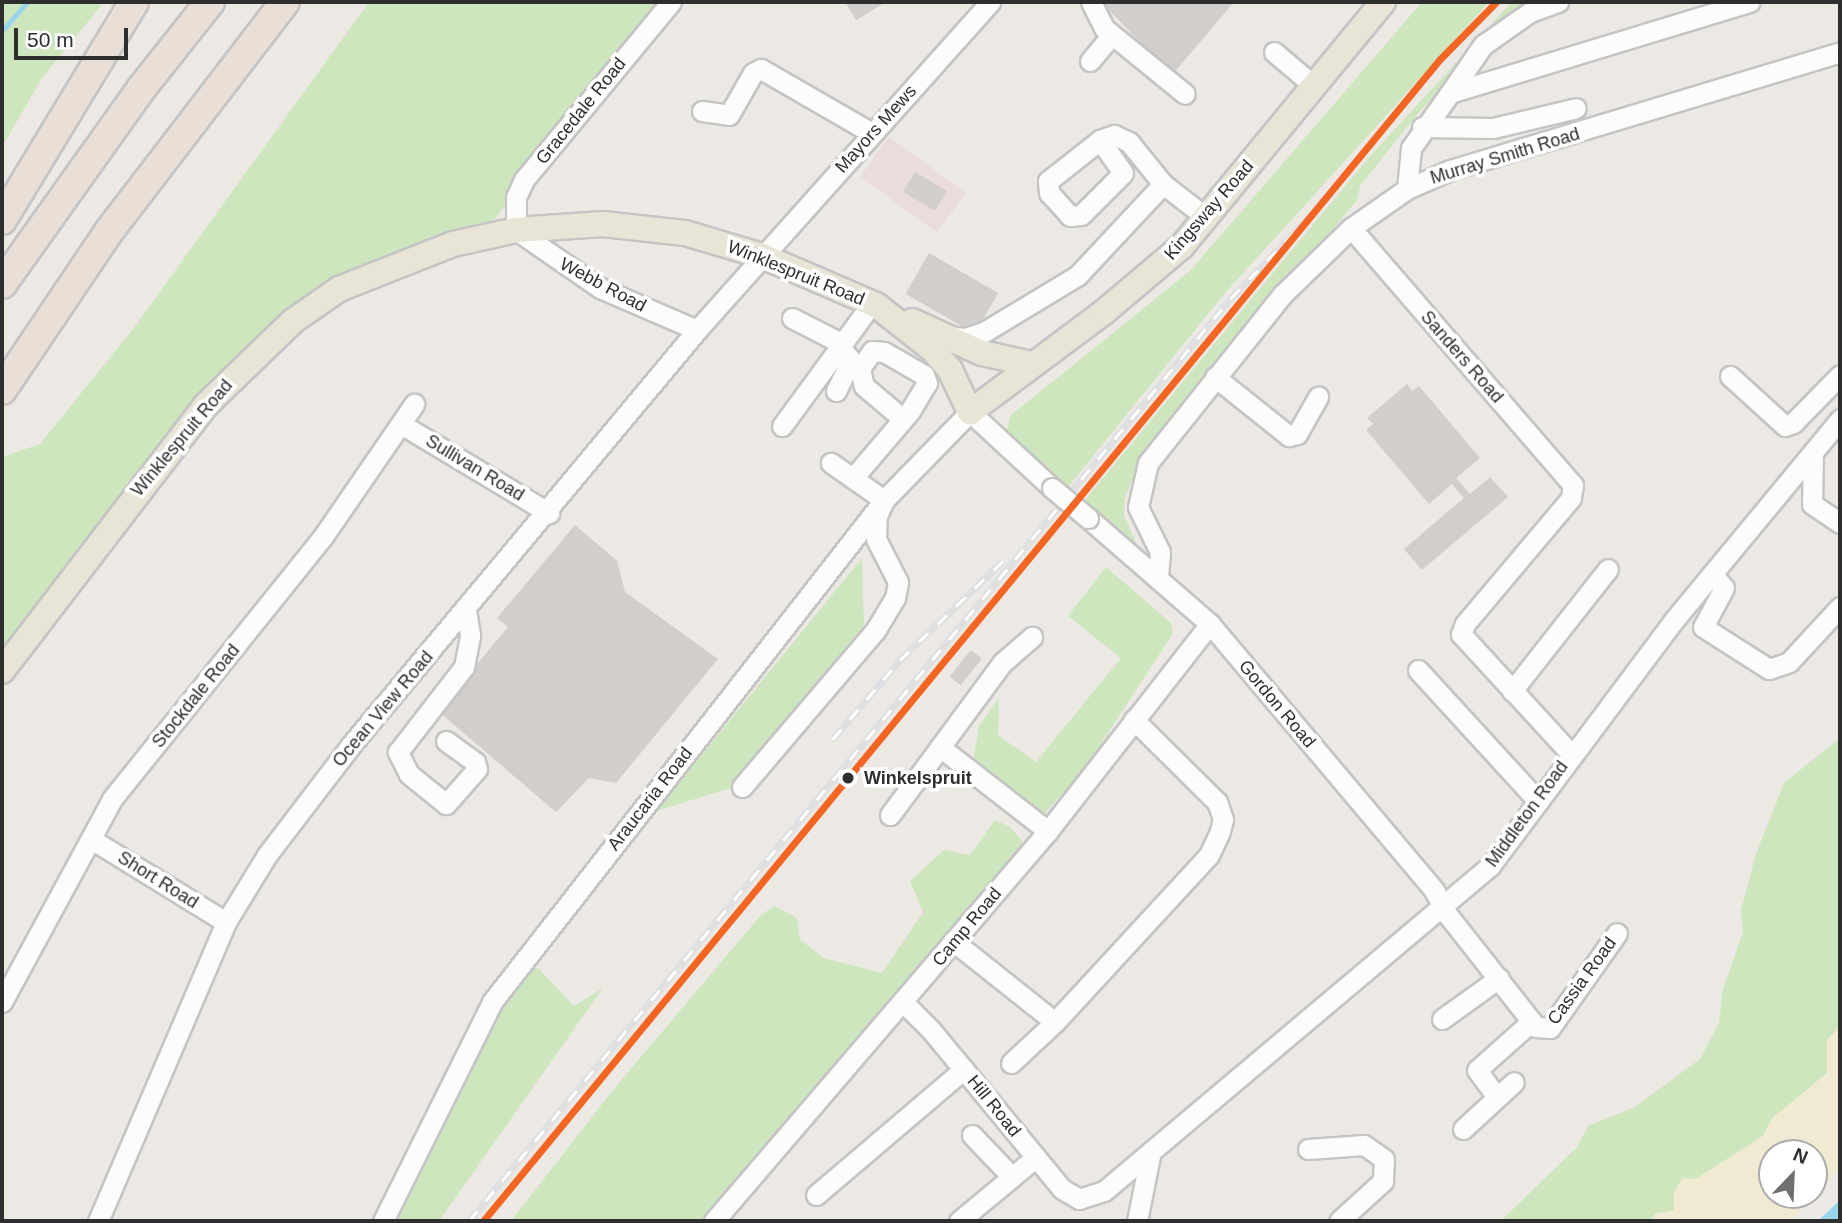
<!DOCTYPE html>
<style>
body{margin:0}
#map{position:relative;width:1842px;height:1223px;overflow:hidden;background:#ece8e4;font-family:Arial,sans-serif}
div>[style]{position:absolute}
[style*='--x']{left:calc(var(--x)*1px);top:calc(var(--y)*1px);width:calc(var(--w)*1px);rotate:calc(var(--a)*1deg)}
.medical>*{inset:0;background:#e9dcdb;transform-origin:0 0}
.green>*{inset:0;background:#cee6be}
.sand>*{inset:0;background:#f0ead3}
.water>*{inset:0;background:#99d6ec}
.stream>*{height:4.5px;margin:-2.25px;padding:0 2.25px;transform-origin:2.25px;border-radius:2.25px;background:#99d6ec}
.building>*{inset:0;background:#d1cecb;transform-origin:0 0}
.roads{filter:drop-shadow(2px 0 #c5c4c5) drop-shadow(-2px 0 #c5c4c5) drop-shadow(0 2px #c5c4c5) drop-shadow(0 -2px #c5c4c5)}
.minor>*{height:19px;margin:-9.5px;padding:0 9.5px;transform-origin:9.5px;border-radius:9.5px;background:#fcfcfb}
.major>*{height:24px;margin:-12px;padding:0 12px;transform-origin:12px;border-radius:12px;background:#e8e4d6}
.highway>*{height:28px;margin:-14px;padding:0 14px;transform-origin:14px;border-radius:14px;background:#eadfd6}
.rail>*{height:7px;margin-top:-3.5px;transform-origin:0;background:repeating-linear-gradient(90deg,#fff 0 13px,#dfdfe1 0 26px);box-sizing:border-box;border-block:2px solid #dfdfe1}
.bridges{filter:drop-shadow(2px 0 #c5c4c5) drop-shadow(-2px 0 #c5c4c5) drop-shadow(0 2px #c5c4c5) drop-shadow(0 -2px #c5c4c5)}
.minor-bridge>*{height:19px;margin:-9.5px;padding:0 9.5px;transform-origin:9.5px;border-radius:9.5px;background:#fcfcfb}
.rail-1>*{height:7px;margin:-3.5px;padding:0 3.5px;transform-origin:3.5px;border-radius:3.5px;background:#f26522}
.dots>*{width:19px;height:19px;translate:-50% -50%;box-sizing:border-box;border:4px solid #fff;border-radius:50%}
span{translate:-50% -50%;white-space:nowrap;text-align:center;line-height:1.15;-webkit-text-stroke:7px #fff;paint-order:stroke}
.street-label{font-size:18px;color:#2e2e2e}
.stop-label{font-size:18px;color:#2e2e2e;font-weight:700}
.left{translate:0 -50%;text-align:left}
.frame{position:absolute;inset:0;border:4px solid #2e2e2e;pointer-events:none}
.north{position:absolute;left:1758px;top:1139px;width:70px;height:70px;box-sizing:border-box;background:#fff;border:2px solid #ababab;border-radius:50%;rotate:23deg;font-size:19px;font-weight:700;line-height:28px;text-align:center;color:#2e2e2e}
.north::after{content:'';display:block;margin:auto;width:24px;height:32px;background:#706f6e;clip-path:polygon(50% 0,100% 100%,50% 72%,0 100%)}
.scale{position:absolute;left:14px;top:28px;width:114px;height:32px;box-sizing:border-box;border:4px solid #2e2e2e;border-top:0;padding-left:9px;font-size:21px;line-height:24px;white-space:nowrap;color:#2e2e2e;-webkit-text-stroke:5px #fff;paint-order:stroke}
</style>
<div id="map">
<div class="medical">
<i style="left:889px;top:137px;width:95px;height:49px;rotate:36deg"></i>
</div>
<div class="green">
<i style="clip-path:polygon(2px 2px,104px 2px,42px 78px,2px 147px)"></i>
<i style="clip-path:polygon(369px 2px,656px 2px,495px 219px,284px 314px,2px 660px,2px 457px,40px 444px,133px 329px)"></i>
<i style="clip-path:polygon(1422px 2px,1489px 2px,1225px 293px,1064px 492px,1006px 432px,1011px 415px,1190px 271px)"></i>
<i style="clip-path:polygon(1512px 2px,1527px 2px,1481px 43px,1415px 117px,1360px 186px,1357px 200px,1140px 463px,1125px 497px,1124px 515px,1142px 557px,1080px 506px,1370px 156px)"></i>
<i style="clip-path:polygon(862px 558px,864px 626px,852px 649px,734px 787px,656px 811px)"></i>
<i style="clip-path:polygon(1106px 567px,1171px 623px,1173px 633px,1084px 770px,1043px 815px,973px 761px,979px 726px,999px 698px,998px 735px,1036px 762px,1121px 658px,1068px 616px)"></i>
<i style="clip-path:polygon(1840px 738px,1840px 1027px,1827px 1040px,1827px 1073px,1774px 1117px,1763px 1136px,1674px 1193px,1674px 1211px,1655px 1214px,1651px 1221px,1501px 1221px,1577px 1147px,1588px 1126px,1635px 1107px,1700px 1059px,1719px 1023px,1723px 989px,1743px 932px,1741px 910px,1756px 854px,1784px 783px)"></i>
<i style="clip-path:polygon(995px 820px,1010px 827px,1025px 845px,704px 1221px,511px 1221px,613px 1090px,760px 916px,774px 906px,797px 918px,800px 940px,824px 958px,882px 973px,923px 912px,910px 881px,944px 850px,970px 855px)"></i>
<i style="clip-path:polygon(538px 968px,574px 1006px,603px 988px,439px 1221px,390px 1221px,484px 1027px,528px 971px)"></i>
</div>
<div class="sand">
<i style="clip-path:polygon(1840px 1027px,1840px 1169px,1814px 1194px,1814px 1153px,1772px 1153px,1772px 1195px,1813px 1195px,1790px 1221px,1651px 1221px,1655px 1214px,1674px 1210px,1674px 1193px,1682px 1178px,1696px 1179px,1763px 1136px,1773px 1117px,1827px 1074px,1827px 1040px)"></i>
</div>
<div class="water">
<i style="clip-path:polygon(1840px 1200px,1840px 1221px,1818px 1221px)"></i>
</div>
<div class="stream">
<i style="--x:2;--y:31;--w:38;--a:-49"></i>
</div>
<div class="building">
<i style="clip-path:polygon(845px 2px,886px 2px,856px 20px)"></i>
<i style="clip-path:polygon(1101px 2px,1234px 2px,1172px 75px)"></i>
<i style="left:915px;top:172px;width:37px;height:23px;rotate:31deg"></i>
<i style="left:929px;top:253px;width:80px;height:47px;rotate:30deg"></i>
<i style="clip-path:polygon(1407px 384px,1412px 391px,1419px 386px,1480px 458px,1456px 478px,1470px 494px,1490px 477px,1508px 497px,1422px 570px,1404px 549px,1464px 498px,1452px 484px,1429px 504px,1366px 430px,1373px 424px,1367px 418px)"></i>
<i style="clip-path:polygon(575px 525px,617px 561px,625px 592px,718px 659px,616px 783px,589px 778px,556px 812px,438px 711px,508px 627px,497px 618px)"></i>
<i style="left:971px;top:650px;width:14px;height:34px;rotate:39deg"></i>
</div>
<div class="roads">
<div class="minor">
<i style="--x:671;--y:2;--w:231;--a:129.6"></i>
<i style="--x:524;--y:180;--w:19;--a:115"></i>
<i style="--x:516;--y:197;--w:33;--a:90"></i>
<i style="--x:516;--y:230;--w:102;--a:34.6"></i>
<i style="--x:600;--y:288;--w:106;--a:23.4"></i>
<i style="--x:1091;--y:2;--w:29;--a:63"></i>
<i style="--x:1104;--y:28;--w:104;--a:39.2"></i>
<i style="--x:1274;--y:52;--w:51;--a:40.2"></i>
<i style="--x:1090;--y:61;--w:34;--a:-50"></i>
<i style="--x:1450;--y:93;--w:58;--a:-55.5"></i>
<i style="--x:1483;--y:45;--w:57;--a:-35.1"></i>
<i style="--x:1530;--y:12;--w:30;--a:-20"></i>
<i style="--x:702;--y:111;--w:27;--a:8"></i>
<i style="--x:729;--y:115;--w:48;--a:-60.3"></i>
<i style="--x:753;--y:73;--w:9;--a:-27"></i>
<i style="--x:761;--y:69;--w:128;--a:30"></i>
<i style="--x:1422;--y:127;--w:71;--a:0.8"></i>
<i style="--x:1493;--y:128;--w:85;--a:-13.5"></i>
<i style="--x:1100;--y:140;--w:40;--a:55.1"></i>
<i style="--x:1123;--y:173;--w:59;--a:135"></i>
<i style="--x:1081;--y:215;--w:11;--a:175"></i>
<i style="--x:1070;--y:216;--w:31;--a:-132"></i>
<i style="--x:1049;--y:193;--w:12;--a:-95"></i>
<i style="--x:1048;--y:181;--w:66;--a:-38.3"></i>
<i style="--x:1100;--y:140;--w:15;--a:-20"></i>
<i style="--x:1114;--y:135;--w:17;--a:25"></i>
<i style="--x:1129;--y:142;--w:54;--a:51"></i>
<i style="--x:1163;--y:184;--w:56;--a:37.7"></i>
<i style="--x:1407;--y:189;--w:41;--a:-84.4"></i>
<i style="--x:1411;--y:148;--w:67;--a:-54.7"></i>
<i style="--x:1450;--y:93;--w:313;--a:-16.9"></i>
<i style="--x:1351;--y:228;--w:340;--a:49.2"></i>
<i style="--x:1573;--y:485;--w:13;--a:99"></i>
<i style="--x:1571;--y:498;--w:165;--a:130.1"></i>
<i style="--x:1465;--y:624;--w:11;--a:112"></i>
<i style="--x:1461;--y:634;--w:163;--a:47.5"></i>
<i style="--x:792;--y:318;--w:55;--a:27"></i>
<i style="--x:948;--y:336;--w:17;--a:7"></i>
<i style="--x:965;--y:338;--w:20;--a:-18"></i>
<i style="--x:984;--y:332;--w:109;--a:-31.1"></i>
<i style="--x:1077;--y:276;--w:126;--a:-46.9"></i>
<i style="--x:1730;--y:376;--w:74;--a:42.3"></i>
<i style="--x:1785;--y:426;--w:9;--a:-21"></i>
<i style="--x:1793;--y:423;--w:67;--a:-45.6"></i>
<i style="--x:1215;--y:377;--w:95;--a:38.6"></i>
<i style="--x:1289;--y:436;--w:8;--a:-14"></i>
<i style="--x:1297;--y:434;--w:43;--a:-60.4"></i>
<i style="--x:836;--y:391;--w:34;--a:-64"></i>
<i style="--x:851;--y:360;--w:18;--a:-131"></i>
<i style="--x:401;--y:424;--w:173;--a:31"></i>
<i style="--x:782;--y:426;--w:152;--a:-53.8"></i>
<i style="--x:1813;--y:454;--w:50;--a:91.1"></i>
<i style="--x:1812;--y:504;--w:34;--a:34"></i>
<i style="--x:853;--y:478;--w:88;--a:-49.6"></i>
<i style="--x:910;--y:411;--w:33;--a:-59"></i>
<i style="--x:927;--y:383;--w:9;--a:-111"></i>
<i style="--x:924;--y:375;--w:46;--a:-150.1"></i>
<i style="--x:884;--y:352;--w:12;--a:-175"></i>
<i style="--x:872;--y:351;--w:22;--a:124"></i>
<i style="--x:860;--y:369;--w:17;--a:77"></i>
<i style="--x:864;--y:386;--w:51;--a:40.2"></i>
<i style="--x:1088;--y:518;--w:162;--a:41"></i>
<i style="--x:1210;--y:624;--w:348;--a:49.9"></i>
<i style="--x:1434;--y:890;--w:27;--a:62"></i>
<i style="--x:1447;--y:914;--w:144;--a:51.8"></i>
<i style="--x:1536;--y:1027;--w:14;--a:4"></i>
<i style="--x:1550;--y:1028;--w:116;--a:-54.8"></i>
<i style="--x:1712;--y:574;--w:18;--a:49"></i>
<i style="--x:1724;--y:588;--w:44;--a:118.3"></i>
<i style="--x:1703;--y:627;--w:78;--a:32.5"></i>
<i style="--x:1769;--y:669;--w:21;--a:-19"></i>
<i style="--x:1789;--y:662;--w:75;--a:-47.2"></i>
<i style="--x:1158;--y:576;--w:24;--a:-85"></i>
<i style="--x:1160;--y:552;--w:50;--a:-116.1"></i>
<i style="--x:1138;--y:507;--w:45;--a:-77.2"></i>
<i style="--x:1148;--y:463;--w:215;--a:-51.4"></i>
<i style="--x:1282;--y:295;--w:96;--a:-44.2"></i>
<i style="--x:1351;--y:228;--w:68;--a:-34.9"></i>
<i style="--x:1407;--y:189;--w:47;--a:-23.8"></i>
<i style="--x:1450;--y:170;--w:407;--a:-16.8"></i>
<i style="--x:1418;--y:670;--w:178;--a:47.5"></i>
<i style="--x:1512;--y:691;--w:155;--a:-51.8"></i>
<i style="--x:446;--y:741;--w:36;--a:36"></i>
<i style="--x:475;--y:762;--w:7;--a:74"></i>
<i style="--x:477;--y:769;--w:47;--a:131.5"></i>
<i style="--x:446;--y:804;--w:48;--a:-141"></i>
<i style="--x:409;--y:774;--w:25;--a:-117"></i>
<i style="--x:398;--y:752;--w:108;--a:-52.2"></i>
<i style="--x:464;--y:667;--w:33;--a:-79"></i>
<i style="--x:470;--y:635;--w:25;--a:-99"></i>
<i style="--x:940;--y:747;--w:137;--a:37.9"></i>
<i style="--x:742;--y:787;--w:205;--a:-49.6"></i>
<i style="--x:875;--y:631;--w:39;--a:-59"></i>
<i style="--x:895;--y:598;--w:16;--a:-79"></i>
<i style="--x:898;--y:582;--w:48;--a:-117.1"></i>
<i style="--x:876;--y:539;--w:23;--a:-88"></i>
<i style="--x:877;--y:516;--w:17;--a:-66"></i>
<i style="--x:884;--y:500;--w:65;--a:-145.1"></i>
<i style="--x:890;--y:815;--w:189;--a:-53.6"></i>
<i style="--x:1002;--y:663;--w:40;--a:-41"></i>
<i style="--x:91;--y:839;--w:158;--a:31.6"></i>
<i style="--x:953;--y:941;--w:130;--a:38.5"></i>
<i style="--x:2;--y:1002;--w:231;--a:-61.5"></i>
<i style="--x:112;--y:799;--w:335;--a:-51.2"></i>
<i style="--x:322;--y:538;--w:163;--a:-55.5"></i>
<i style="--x:904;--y:1003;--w:38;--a:45"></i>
<i style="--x:931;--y:1030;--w:206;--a:50.5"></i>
<i style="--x:1062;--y:1189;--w:20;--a:30"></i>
<i style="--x:1079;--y:1199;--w:26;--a:-18"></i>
<i style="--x:1104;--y:1191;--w:505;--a:-40.1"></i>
<i style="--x:1490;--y:866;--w:307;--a:-53.2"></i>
<i style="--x:1674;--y:620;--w:261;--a:-50.4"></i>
<i style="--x:1442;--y:1019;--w:70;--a:-35.7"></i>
<i style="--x:1011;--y:1063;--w:60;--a:-43"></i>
<i style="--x:1055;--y:1022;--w:227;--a:-47.3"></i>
<i style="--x:1209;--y:855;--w:26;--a:-65"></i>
<i style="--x:1220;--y:831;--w:12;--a:-76"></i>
<i style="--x:1223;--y:819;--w:18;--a:-109"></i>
<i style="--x:1217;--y:802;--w:117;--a:-135.3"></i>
<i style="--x:1496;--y:1096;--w:32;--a:-126"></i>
<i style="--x:1477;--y:1070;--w:72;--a:-41.6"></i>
<i style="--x:1463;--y:1129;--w:69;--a:-42.7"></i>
<i style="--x:972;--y:1135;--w:58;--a:46.4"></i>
<i style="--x:1308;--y:1149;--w:56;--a:-4.1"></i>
<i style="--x:1364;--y:1145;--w:24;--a:35"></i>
<i style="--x:1384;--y:1159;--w:22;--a:93"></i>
<i style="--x:1383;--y:1181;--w:59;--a:137.7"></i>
<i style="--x:816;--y:1195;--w:194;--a:-40.4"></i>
<i style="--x:98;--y:1221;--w:325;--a:-66.8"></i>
<i style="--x:226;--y:922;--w:79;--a:-58.5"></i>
<i style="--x:267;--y:855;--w:138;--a:-52.6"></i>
<i style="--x:351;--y:745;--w:540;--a:-50.18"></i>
<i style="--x:697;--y:330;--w:440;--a:-48.2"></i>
<i style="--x:383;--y:1221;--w:245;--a:-63.5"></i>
<i style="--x:492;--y:1002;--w:637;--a:-52.01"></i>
<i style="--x:884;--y:500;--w:123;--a:-45.7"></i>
<i style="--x:970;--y:412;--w:112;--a:42.8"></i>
<i style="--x:714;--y:1221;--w:513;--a:-49.42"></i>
<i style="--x:1048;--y:831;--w:263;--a:-52"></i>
<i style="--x:959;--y:1221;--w:100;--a:-39.7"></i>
<i style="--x:1137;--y:1221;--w:71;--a:-78.7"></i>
</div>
<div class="major">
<i style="--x:912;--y:321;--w:77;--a:24.6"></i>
<i style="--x:982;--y:353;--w:51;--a:12.4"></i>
<i style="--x:2;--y:671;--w:334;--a:-52.5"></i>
<i style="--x:205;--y:406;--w:122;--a:-44"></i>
<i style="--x:293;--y:321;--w:56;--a:-34.8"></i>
<i style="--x:339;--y:289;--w:123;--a:-21.5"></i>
<i style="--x:453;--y:244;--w:65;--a:-12.5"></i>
<i style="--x:516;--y:230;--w:87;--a:-3.9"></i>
<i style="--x:603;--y:224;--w:82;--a:6.3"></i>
<i style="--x:685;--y:233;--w:80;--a:16.6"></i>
<i style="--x:762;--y:256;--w:124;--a:23.3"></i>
<i style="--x:876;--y:305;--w:71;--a:38.2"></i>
<i style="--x:932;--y:349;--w:28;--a:49"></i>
<i style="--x:950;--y:370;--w:47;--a:64.5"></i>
<i style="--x:970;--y:412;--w:167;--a:-36.7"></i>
<i style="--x:1104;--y:312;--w:102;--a:-40.2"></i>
<i style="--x:1182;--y:246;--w:316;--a:-50.5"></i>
</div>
<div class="highway">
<i style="--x:2;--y:220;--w:255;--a:-58.8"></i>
<i style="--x:2;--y:284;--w:239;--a:-54.5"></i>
<i style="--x:141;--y:89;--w:111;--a:-51.6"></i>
<i style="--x:2;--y:390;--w:193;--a:-56"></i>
<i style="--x:110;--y:230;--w:287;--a:-52.5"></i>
</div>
</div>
<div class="rail">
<i style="--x:833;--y:739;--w:104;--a:-49.7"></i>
<i style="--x:900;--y:660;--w:143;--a:-43.9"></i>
<i style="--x:469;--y:1221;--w:1197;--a:-50.46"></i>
<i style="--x:1231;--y:298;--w:120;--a:-46"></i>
</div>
<div class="bridges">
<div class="minor-bridge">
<i style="--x:1052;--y:488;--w:47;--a:39.8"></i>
</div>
</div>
<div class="rail-1">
<i style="--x:483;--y:1221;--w:1505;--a:-50.53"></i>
<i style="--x:1440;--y:59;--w:80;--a:-45.5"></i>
</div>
<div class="dots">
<i style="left:848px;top:778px;background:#2e2e2e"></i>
</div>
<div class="street-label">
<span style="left:581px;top:111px;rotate:-51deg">Gracedale Road</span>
<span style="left:876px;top:129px;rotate:-48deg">Mayors Mews</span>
<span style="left:1505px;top:156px;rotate:-17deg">Murray Smith Road</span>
<span style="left:1209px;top:210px;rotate:-49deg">Kingsway Road</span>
<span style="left:796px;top:273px;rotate:22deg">Winklespruit Road</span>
<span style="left:603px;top:285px;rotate:28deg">Webb Road</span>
<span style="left:1462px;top:357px;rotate:49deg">Sanders Road</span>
<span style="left:182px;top:438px;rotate:-50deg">Winklespruit Road</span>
<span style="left:475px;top:468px;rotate:31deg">Sullivan Road</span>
<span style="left:196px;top:696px;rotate:-51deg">Stockdale Road</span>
<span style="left:1277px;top:704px;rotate:50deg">Gordon Road</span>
<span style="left:383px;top:709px;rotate:-50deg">Ocean View Road</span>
<span style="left:650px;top:799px;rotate:-52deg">Araucaria Road</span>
<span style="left:1527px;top:814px;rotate:-54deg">Middleton Road</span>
<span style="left:158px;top:880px;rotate:32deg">Short Road</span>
<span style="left:967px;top:927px;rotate:-50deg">Camp Road</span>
<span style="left:1582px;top:981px;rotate:-54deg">Cassia Road</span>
<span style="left:994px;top:1106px;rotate:51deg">Hill Road</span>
</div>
<div class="stop-label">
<span class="left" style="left:864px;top:778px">Winkelspruit</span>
</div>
<div class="frame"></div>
<div class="north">N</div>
<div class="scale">50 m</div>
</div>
